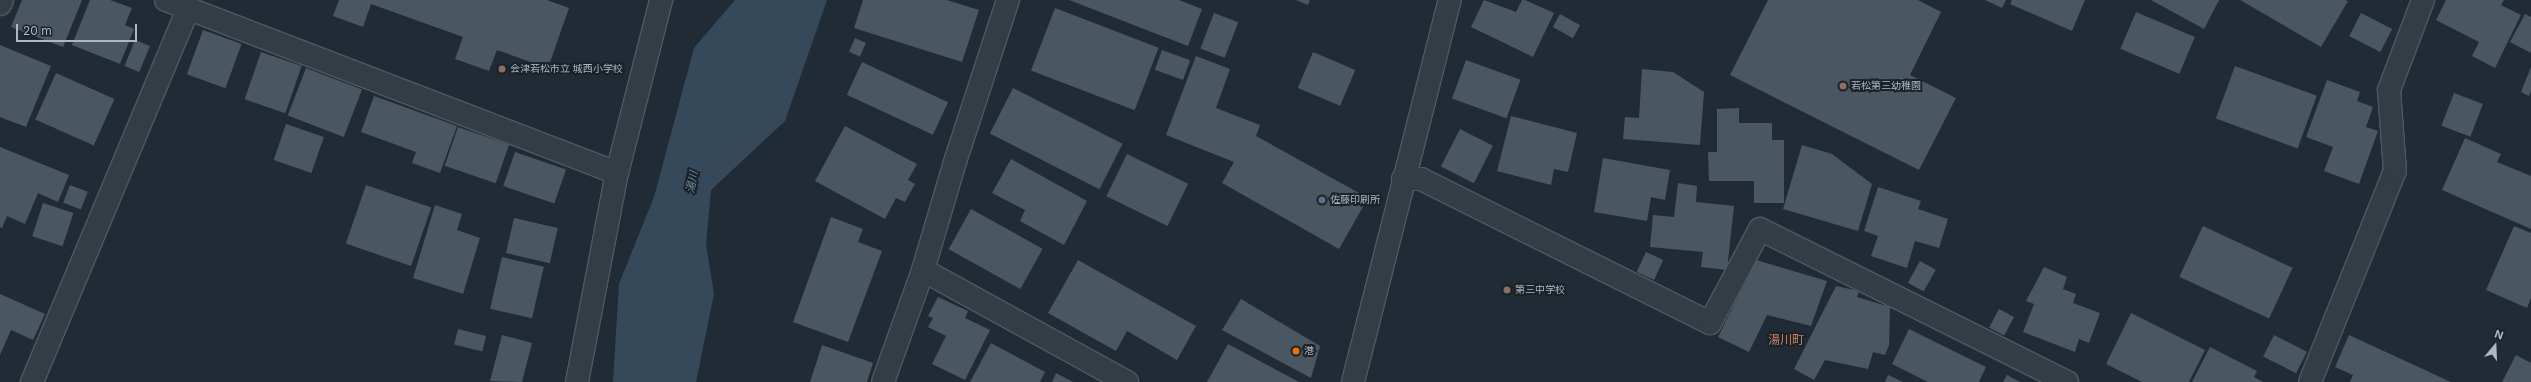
<!DOCTYPE html>
<meta charset="utf-8">
<style>
body{margin:0}
#map{position:relative;width:2531px;height:382px;overflow:hidden;background:#212b35;font-family:Inter,"Noto Sans JP",sans-serif}
div>[style]{position:absolute}
[style*='--x']{left:calc(var(--x)*1px);top:calc(var(--y)*1px);width:calc(var(--w)*1px);rotate:calc(var(--a)*1deg)}
.water>*{inset:0;background:#36495b}
.building>*{inset:0;background:#4a5660;transform-origin:0 0}
.roads{filter:drop-shadow(1px 0 #4f5860) drop-shadow(-1px 0 #4f5860) drop-shadow(0 1px #4f5860) drop-shadow(0 -1px #4f5860)}
.street>*{height:22px;margin:-11px;padding:0 11px;transform-origin:11px;border-radius:11px;background:#343d46}
.dots>*{width:11px;height:11px;translate:-50% -50%;box-sizing:border-box;border:2px solid #1a222a;border-radius:50%}
span{translate:-50% -50%;white-space:nowrap;text-align:center;line-height:1.15;-webkit-text-stroke:4px #1a222a;paint-order:stroke}
.poi-label{font-size:10px;color:#afb8c2}
.left{translate:0 -50%;text-align:left}
.water-label{font-size:11px;color:#718ca4;font-style:italic}
.quarter-label{font-size:12px;color:#ca8562}
.north{position:absolute;left:2475px;top:326px;width:40px;height:40px;-webkit-text-stroke:3px #1a222a;paint-order:stroke;rotate:19deg;font-size:11px;font-weight:700;line-height:16px;text-align:center;color:#afb8c2}
.north::after{content:'';display:block;margin:auto;width:14px;height:18px;background:#afb8c2;clip-path:polygon(50% 0,100% 100%,50% 72%,0 100%)}
.scale{position:absolute;left:16px;top:24px;width:121px;height:18px;box-sizing:border-box;border:2px solid #afb8c2;border-top:0;padding-left:5px;font-size:12px;line-height:14px;white-space:nowrap;color:#afb8c2;-webkit-text-stroke:3px #1a222a;paint-order:stroke}
</style>
<div id="map">
<div class="water">
<i style="clip-path:polygon(735px 0,827px 0,785px 121px,711px 190px,706px 244px,714px 294px,696px 382px,613px 382px,619px 284px,654px 197px,694px 48px)"></i>
</div>
<div class="building">
<i style="clip-path:polygon(22px 0,82px 0,63px 47px,11px 27px)"></i>
<i style="clip-path:polygon(90px 0,110px 0,132px 8px,125px 25px,134px 29px,120px 64px,72px 45px)"></i>
<i style="clip-path:polygon(339px 0,547px 0,569px 8px,548px 68px,497px 50px,489px 71px,455px 59px,463px 37px,371px 4px,363px 27px,333px 16px)"></i>
<i style="clip-path:polygon(863px 0,947px 0,979px 10px,962px 62px,854px 28px)"></i>
<i style="clip-path:polygon(1069px 0,1179px 0,1202px 9px,1188px 46px)"></i>
<i style="clip-path:polygon(1296px 0,1310px 0,1308px 5px)"></i>
<i style="clip-path:polygon(1484px 0,1516px 12px,1522px 0,1525px 0,1554px 13px,1533px 57px,1471px 27px)"></i>
<i style="clip-path:polygon(1768px 0,1918px 0,1941px 12px,1910px 75px,1956px 98px,1919px 170px,1730px 75px)"></i>
<i style="clip-path:polygon(1985px 0,2006px 0,2002px 8px)"></i>
<i style="clip-path:polygon(2012px 0,2085px 0,2072px 31px,2010px 4px)"></i>
<i style="clip-path:polygon(2151px 0,2219px 0,2204px 29px)"></i>
<i style="clip-path:polygon(2240px 0,2345px 0,2348px 1px,2321px 47px)"></i>
<i style="clip-path:polygon(2446px 0,2504px 0,2501px 5px,2521px 15px,2495px 68px,2472px 56px,2479px 42px,2436px 20px)"></i>
<i style="left:1055px;top:8px;width:111px;height:67px;rotate:21deg"></i>
<i style="left:2136px;top:12px;width:64px;height:40px;rotate:23deg"></i>
<i style="left:1214px;top:13px;width:26px;height:38px;rotate:21deg"></i>
<i style="left:2361px;top:13px;width:35px;height:26px;rotate:27deg"></i>
<i style="left:1560px;top:14px;width:23px;height:15px;rotate:29deg"></i>
<i style="clip-path:polygon(2525px 14px,2531px 17px,2531px 53px,2510px 42px)"></i>
<i style="left:203px;top:30px;width:41px;height:47px;rotate:20deg"></i>
<i style="left:855px;top:38px;width:12px;height:15px;rotate:24deg"></i>
<i style="left:135px;top:40px;width:16px;height:28px;rotate:22deg"></i>
<i style="clip-path:polygon(0 45px,51px 66px,26px 127px,0 117px)"></i>
<i style="left:1162px;top:50px;width:30px;height:21px;rotate:20deg"></i>
<i style="left:261px;top:52px;width:43px;height:50px;rotate:19deg"></i>
<i style="left:1313px;top:52px;width:46px;height:39px;rotate:23deg"></i>
<i style="clip-path:polygon(1196px 56px,1230px 69px,1216px 108px,1260px 125px,1256px 136px,1368px 198px,1339px 249px,1222px 183px,1234px 162px,1166px 135px)"></i>
<i style="left:1466px;top:60px;width:58px;height:41px;rotate:20deg"></i>
<i style="left:862px;top:62px;width:95px;height:36px;rotate:25deg"></i>
<i style="left:2235px;top:66px;width:87px;height:56px;rotate:20deg"></i>
<i style="clip-path:polygon(2531px 67px,2531px 91px,2529px 96px,2521px 92px)"></i>
<i style="left:306px;top:68px;width:60px;height:51px;rotate:21deg"></i>
<i style="clip-path:polygon(1642px 69px,1673px 72px,1704px 92px,1700px 145px,1623px 139px,1625px 117px,1639px 118px)"></i>
<i style="left:56px;top:73px;width:64px;height:51px;rotate:24deg"></i>
<i style="clip-path:polygon(2327px 80px,2360px 92px,2357px 101px,2373px 107px,2366px 127px,2378px 131px,2359px 184px,2324px 171px,2333px 147px,2306px 137px)"></i>
<i style="left:1013px;top:88px;width:123px;height:51px;rotate:27deg"></i>
<i style="left:2454px;top:93px;width:31px;height:35px;rotate:21deg"></i>
<i style="clip-path:polygon(374px 96px,457px 126px,440px 173px,412px 163px,416px 152px,361px 132px)"></i>
<i style="clip-path:polygon(1739px 108px,1739px 123px,1772px 123px,1772px 140px,1784px 140px,1784px 203px,1754px 203px,1754px 181px,1709px 181px,1708px 152px,1717px 152px,1717px 109px)"></i>
<i style="clip-path:polygon(1511px 116px,1577px 133px,1568px 172px,1554px 169px,1551px 185px,1497px 171px)"></i>
<i style="left:286px;top:124px;width:40px;height:38px;rotate:19deg"></i>
<i style="clip-path:polygon(845px 126px,917px 164px,908px 180px,915px 184px,905px 202px,896px 198px,885px 219px,815px 181px)"></i>
<i style="left:458px;top:127px;width:54px;height:41px;rotate:19deg"></i>
<i style="left:1460px;top:129px;width:37px;height:42px;rotate:27deg"></i>
<i style="clip-path:polygon(2465px 138px,2501px 154px,2497px 162px,2531px 176px,2531px 229px,2442px 190px)"></i>
<i style="clip-path:polygon(1802px 145px,1832px 154px,1872px 184px,1858px 231px,1783px 209px)"></i>
<i style="clip-path:polygon(0 147px,69px 175px,58px 202px,38px 193px,25px 224px,7px 216px,2px 228px,0 227px)"></i>
<i style="left:515px;top:152px;width:54px;height:36px;rotate:19deg"></i>
<i style="left:1127px;top:154px;width:68px;height:47px;rotate:26deg"></i>
<i style="clip-path:polygon(1603px 158px,1670px 170px,1665px 200px,1651px 197px,1647px 221px,1594px 212px)"></i>
<i style="clip-path:polygon(1011px 159px,1087px 201px,1064px 245px,1020px 221px,1025px 210px,992px 193px)"></i>
<i style="clip-path:polygon(1678px 183px,1697px 186px,1696px 202px,1734px 206px,1727px 270px,1701px 267px,1703px 252px,1650px 247px,1653px 215px,1674px 217px)"></i>
<i style="left:70px;top:185px;width:19px;height:19px;rotate:21deg"></i>
<i style="left:366px;top:185px;width:69px;height:62px;rotate:19deg"></i>
<i style="clip-path:polygon(1878px 187px,1921px 201px,1918px 209px,1948px 219px,1939px 248px,1915px 241px,1907px 268px,1871px 256px,1878px 236px,1864px 231px)"></i>
<i style="left:43px;top:203px;width:32px;height:35px;rotate:18deg"></i>
<i style="clip-path:polygon(435px 205px,462px 214px,457px 230px,480px 238px,463px 294px,413px 278px)"></i>
<i style="left:971px;top:209px;width:82px;height:46px;rotate:29deg"></i>
<i style="clip-path:polygon(831px 217px,863px 229px,858px 242px,882px 251px,848px 342px,793px 322px)"></i>
<i style="left:514px;top:218px;width:45px;height:36px;rotate:13deg"></i>
<i style="left:2203px;top:226px;width:99px;height:56px;rotate:25deg"></i>
<i style="clip-path:polygon(2514px 226px,2531px 233px,2531px 298px,2527px 308px,2486px 290px)"></i>
<i style="left:1646px;top:252px;width:19px;height:22px;rotate:25deg"></i>
<i style="left:502px;top:257px;width:43px;height:53px;rotate:13deg"></i>
<i style="clip-path:polygon(1078px 260px,1196px 326px,1177px 360px,1127px 331px,1116px 351px,1048px 313px)"></i>
<i style="clip-path:polygon(1756px 260px,1827px 281px,1811px 326px,1767px 315px,1749px 352px,1718px 337px)"></i>
<i style="left:1920px;top:261px;width:18px;height:25px;rotate:29deg"></i>
<i style="clip-path:polygon(2044px 267px,2067px 277px,2063px 289px,2076px 294px,2073px 303px,2100px 313px,2089px 343px,2079px 339px,2075px 352px,2023px 332px,2034px 304px,2026px 301px)"></i>
<i style="clip-path:polygon(1836px 286px,1859px 291px,1857px 297px,1890px 307px,1889px 345px,1885px 355px,1873px 352px,1868px 369px,1825px 360px,1814px 380px,1794px 369px)"></i>
<i style="clip-path:polygon(0 294px,45px 314px,33px 340px,11px 330px,0 355px)"></i>
<i style="clip-path:polygon(938px 297px,968px 311px,965px 318px,990px 330px,965px 380px,932px 364px,946px 336px,928px 327px,933px 318px,928px 316px)"></i>
<i style="clip-path:polygon(1241px 299px,1320px 346px,1311px 378px,1222px 330px)"></i>
<i style="left:1999px;top:309px;width:17px;height:21px;rotate:28deg"></i>
<i style="clip-path:polygon(2131px 313px,2205px 350px,2189px 382px,2142px 382px,2106px 364px)"></i>
<i style="left:458px;top:329px;width:29px;height:16px;rotate:14deg"></i>
<i style="clip-path:polygon(1909px 329px,1986px 367px,1979px 382px,1928px 382px,1892px 364px)"></i>
<i style="clip-path:polygon(502px 335px,532px 343px,522px 382px,490px 381px)"></i>
<i style="left:2274px;top:335px;width:37px;height:24px;rotate:27deg"></i>
<i style="clip-path:polygon(2349px 335px,2451px 382px,2350px 382px,2353px 375px,2335px 367px)"></i>
<i style="clip-path:polygon(991px 343px,1045px 372px,1040px 382px,970px 382px)"></i>
<i style="clip-path:polygon(1228px 344px,1299px 382px,1207px 382px)"></i>
<i style="clip-path:polygon(822px 345px,873px 363px,867px 382px,810px 382px)"></i>
<i style="clip-path:polygon(2210px 347px,2257px 371px,2254px 377px,2263px 382px,2192px 382px)"></i>
<i style="clip-path:polygon(2516px 355px,2531px 363px,2531px 382px,2502px 382px)"></i>
<i style="clip-path:polygon(1056px 373px,1073px 382px,1052px 382px)"></i>
<i style="clip-path:polygon(1888px 375px,1903px 382px,1885px 382px)"></i>
<i style="clip-path:polygon(2007px 375px,2020px 382px,2003px 382px)"></i>
</div>
<div class="roads">
<div class="street">
<i style="--x:166;--y:0;--w:483;--a:21"></i>
<i style="--x:0;--y:4;--w:4;--a:-63"></i>
<i style="--x:1403;--y:179;--w:18;--a:0"></i>
<i style="--x:1421;--y:179;--w:323;--a:26.5"></i>
<i style="--x:1710;--y:323;--w:106;--a:-62"></i>
<i style="--x:1760;--y:229;--w:343;--a:26.5"></i>
<i style="--x:923;--y:270;--w:233;--a:28.8"></i>
<i style="--x:32;--y:382;--w:404;--a:-67.3"></i>
<i style="--x:577;--y:382;--w:213;--a:-79.2"></i>
<i style="--x:617;--y:173;--w:179;--a:-75.7"></i>
<i style="--x:883;--y:382;--w:119;--a:-70.3"></i>
<i style="--x:923;--y:270;--w:113;--a:-73.5"></i>
<i style="--x:955;--y:162;--w:170;--a:-71.9"></i>
<i style="--x:1353;--y:382;--w:394;--a:-75.8"></i>
<i style="--x:2310;--y:382;--w:227;--a:-68.1"></i>
<i style="--x:2395;--y:171;--w:81;--a:-94.2"></i>
<i style="--x:2389;--y:90;--w:96;--a:-69.3"></i>
</div>
</div>
<div class="dots">
<i style="left:502px;top:69px;background:#8d6e63"></i>
<i style="left:1843px;top:86px;background:#8d6e63"></i>
<i style="left:1322px;top:200px;background:#5c6f8a"></i>
<i style="left:1507px;top:290px;background:#8d6e63"></i>
<i style="left:1296px;top:351px;background:#e8710a"></i>
</div>
<div class="poi-label">
<span class="left" style="left:510px;top:69px">会津若松市立 城西小学校</span>
<span class="left" style="left:1851px;top:86px">若松第三幼稚園</span>
<span class="left" style="left:1330px;top:200px">佐藤印刷所</span>
<span class="left" style="left:1515px;top:290px">第三中学校</span>
<span class="left" style="left:1304px;top:351px">港</span>
</div>
<div class="water-label">
<span style="left:692px;top:182px;rotate:-79deg">湯川</span>
</div>
<div class="quarter-label">
<span style="left:1786px;top:340px">湯川町</span>
</div>
<div class="north">N</div>
<div class="scale">20 m</div>
</div>
